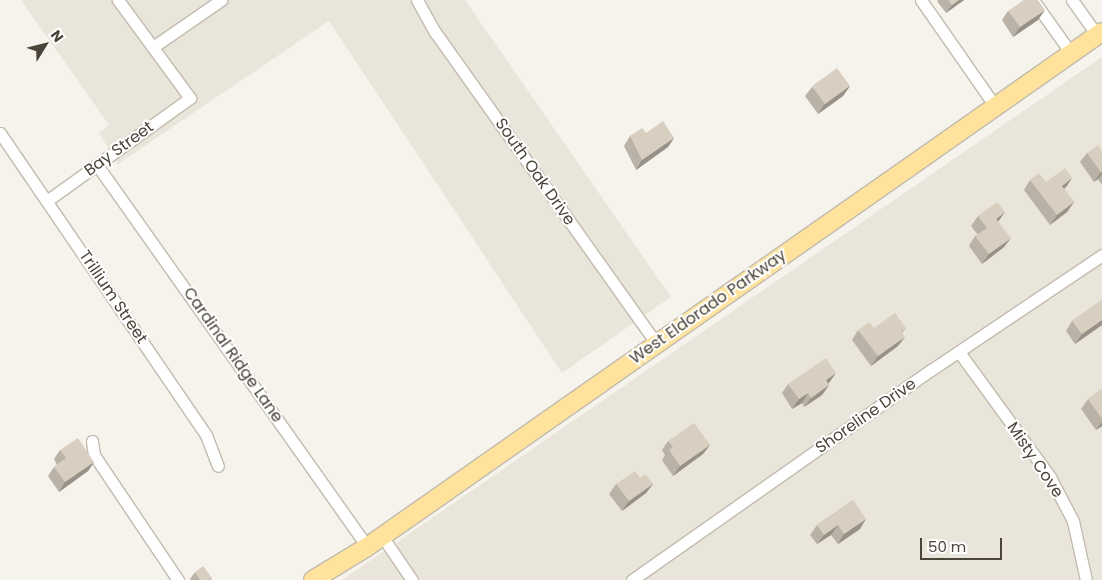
<!DOCTYPE html>
<style>
body{margin:0}
#map{position:relative;width:1102px;height:580px;overflow:hidden;background:#f6f3ec;font-family:Poppins,sans-serif}
div>[style]{position:absolute}
[style*='--x']{left:calc(var(--x)*1px);top:calc(var(--y)*1px);width:calc(var(--w)*1px);rotate:calc(var(--a)*1deg)}
.residential>*{inset:0;background:#eae5da}
.roads{filter:drop-shadow(1px 0 #c2bbae) drop-shadow(-1px 0 #c2bbae) drop-shadow(0 1px #c2bbae) drop-shadow(0 -1px #c2bbae)}
.street>*{height:11px;margin:-5.5px;padding:0 5.5px;transform-origin:5.5px;border-radius:5.5px;background:#fff}
.primary>*{height:18px;margin:-9px;padding:0 9px;transform-origin:9px;border-radius:9px;background:#ffe39c}
.wall>*{inset:0;background:#bab2a6}
.shaded-wall>*{inset:0;background:#979187}
.building>*{inset:0;background:#d8cfc1;transform-origin:0 0}
span{translate:-50% -50%;white-space:nowrap;text-align:center;line-height:1.15;-webkit-text-stroke:4px #fff;paint-order:stroke}
.street-label{font-size:16px;color:#4b4439}
.north{position:absolute;left:20px;top:20px;width:50px;height:50px;-webkit-text-stroke:4px #fff;paint-order:stroke;rotate:54deg;font-size:14px;font-weight:700;line-height:20px;text-align:center;color:#4b4439}
.north::after{content:'';display:block;margin:auto;width:18px;height:22px;background:#4b4439;clip-path:polygon(50% 0,100% 100%,50% 72%,0 100%)}
.scale{position:absolute;left:920px;top:538px;width:82px;height:22px;box-sizing:border-box;border:2px solid #4b4439;border-top:0;padding-left:6px;font-size:15px;line-height:18px;white-space:nowrap;color:#4b4439;-webkit-text-stroke:4px #fff;paint-order:stroke}
</style>
<div id="map">
<div class="residential">
<i style="clip-path:polygon(21px 0,465px 0,671px 297px,562px 373px,329px 21px,118px 164px,99px 133px,109px 125px)"></i>
<i style="clip-path:polygon(1102px 57px,1102px 580px,342px 580px)"></i>
</div>
<div class="roads">
<div class="street">
<i style="--x:417;--y:0;--w:37;--a:61"></i>
<i style="--x:435;--y:32;--w:382;--a:54.6"></i>
<i style="--x:921;--y:0;--w:129;--a:55.1"></i>
<i style="--x:1033;--y:0;--w:65;--a:54.4"></i>
<i style="--x:1072;--y:0;--w:43;--a:54.5"></i>
<i style="--x:153;--y:47;--w:83;--a:-34.7"></i>
<i style="--x:0;--y:133;--w:366;--a:55.7"></i>
<i style="--x:206;--y:435;--w:33;--a:69"></i>
<i style="--x:97;--y:165;--w:468;--a:54.7"></i>
<i style="--x:48;--y:200;--w:175;--a:-35.7"></i>
<i style="--x:190;--y:98;--w:122;--a:-126.3"></i>
<i style="--x:959;--y:352;--w:155;--a:53.9"></i>
<i style="--x:1050;--y:477;--w:50;--a:62.4"></i>
<i style="--x:1073;--y:521;--w:60;--a:77.6"></i>
<i style="--x:92;--y:441;--w:14;--a:82"></i>
<i style="--x:94;--y:455;--w:151;--a:56.1"></i>
<i style="--x:382;--y:536;--w:53;--a:55.7"></i>
<i style="--x:632;--y:580;--w:365;--a:-35.1"></i>
<i style="--x:931;--y:370;--w:206;--a:-33.9"></i>
</div>
<div class="primary">
<i style="--x:313;--y:580;--w:63;--a:-31.4"></i>
<i style="--x:367;--y:547;--w:897;--a:-35.02"></i>
</div>
</div>
<div class="wall">
<i style="clip-path:polygon(938px 0,964px 0,946px 13px,937px 1px)"></i>
<i style="clip-path:polygon(1008px 11px,1038px 20px,1013px 37px,1002px 20px)"></i>
<i style="clip-path:polygon(850px 86px,843px 96px,818px 114px,805px 96px,812px 87px)"></i>
<i style="clip-path:polygon(646px 133px,674px 138px,668px 147px,636px 170px,624px 146px,630px 136px)"></i>
<i style="clip-path:polygon(1102px 151px,1102px 185px,1098px 179px,1094px 182px,1080px 162px,1087px 153px)"></i>
<i style="clip-path:polygon(1072px 178px,1066px 187px,1064px 189px,1074px 202px,1067px 212px,1050px 225px,1024px 190px,1030px 180px,1046px 182px)"></i>
<i style="clip-path:polygon(978px 216px,998px 221px,1004px 247px,982px 264px,969px 246px,975px 236px,978px 235px,971px 226px)"></i>
<i style="clip-path:polygon(1102px 300px,1102px 325px,1075px 344px,1066px 331px,1072px 321px)"></i>
<i style="clip-path:polygon(874px 328px,906px 328px,902px 333px,898px 346px,871px 366px,852px 340px,858px 330px)"></i>
<i style="clip-path:polygon(829px 383px,828px 384px,829px 385px,822px 395px,804px 407px,802px 403px,792px 409px,782px 393px,788px 384px)"></i>
<i style="clip-path:polygon(1102px 389px,1102px 426px,1096px 430px,1081px 409px,1088px 399px)"></i>
<i style="clip-path:polygon(668px 441px,710px 445px,703px 454px,673px 476px,662px 460px,665px 455px,662px 450px)"></i>
<i style="clip-path:polygon(60px 450px,94px 462px,88px 471px,59px 492px,48px 476px,54px 467px,57px 465px,54px 459px)"></i>
<i style="clip-path:polygon(640px 478px,653px 484px,646px 493px,622px 511px,609px 494px,616px 484px)"></i>
<i style="clip-path:polygon(853px 500px,860px 529px,838px 544px,831px 535px,817px 544px,810px 535px,817px 525px)"></i>
<i style="clip-path:polygon(195px 572px,212px 578px,211px 580px,191px 580px,190px 579px)"></i>
</div>
<div class="shaded-wall">
<i style="clip-path:polygon(959px 0,964px 0,946px 13px,952px 5px)"></i>
<i style="clip-path:polygon(1045px 10px,1038px 20px,1013px 37px,1020px 27px)"></i>
<i style="clip-path:polygon(850px 86px,843px 96px,818px 114px,824px 105px)"></i>
<i style="clip-path:polygon(674px 138px,668px 147px,636px 170px,642px 160px)"></i>
<i style="clip-path:polygon(1101px 172px,1102px 172px,1102px 174px,1098px 179px,1094px 182px)"></i>
<i style="clip-path:polygon(1072px 178px,1066px 187px,1055px 196px,1062px 186px)"></i>
<i style="clip-path:polygon(1074px 202px,1067px 212px,1050px 225px,1057px 215px)"></i>
<i style="clip-path:polygon(1005px 212px,998px 222px,996px 219px)"></i>
<i style="clip-path:polygon(1011px 238px,1004px 247px,982px 264px,989px 254px)"></i>
<i style="clip-path:polygon(1102px 320px,1102px 325px,1075px 344px,1082px 334px)"></i>
<i style="clip-path:polygon(905px 337px,898px 346px,871px 366px,878px 356px)"></i>
<i style="clip-path:polygon(836px 373px,829px 383px,819px 390px,826px 380px)"></i>
<i style="clip-path:polygon(829px 385px,822px 395px,804px 407px,811px 398px)"></i>
<i style="clip-path:polygon(808px 393px,802px 403px,792px 409px,799px 399px)"></i>
<i style="clip-path:polygon(1102px 422px,1102px 426px,1096px 430px)"></i>
<i style="clip-path:polygon(710px 445px,703px 454px,673px 476px,680px 466px)"></i>
<i style="clip-path:polygon(94px 462px,88px 471px,59px 492px,65px 482px)"></i>
<i style="clip-path:polygon(653px 484px,646px 493px,622px 511px,629px 501px)"></i>
<i style="clip-path:polygon(866px 519px,860px 529px,838px 544px,844px 534px)"></i>
<i style="clip-path:polygon(838px 525px,831px 535px,817px 544px,824px 535px)"></i>
</div>
<div class="building">
<i style="clip-path:polygon(948px 0,959px 0,952px 5px)"></i>
<i style="clip-path:polygon(1024px 0,1038px 0,1045px 10px,1020px 27px,1008px 11px)"></i>
<i style="left:837px;top:68px;width:22px;height:31px;rotate:54deg"></i>
<i style="clip-path:polygon(663px 121px,674px 138px,642px 160px,630px 136px,642px 128px,646px 133px)"></i>
<i style="clip-path:polygon(1098px 145px,1102px 151px,1102px 172px,1101px 172px,1087px 153px)"></i>
<i style="clip-path:polygon(1065px 168px,1072px 178px,1062px 186px,1074px 202px,1057px 215px,1030px 180px,1039px 173px,1046px 182px)"></i>
<i style="clip-path:polygon(997px 202px,1005px 212px,996px 219px,1011px 238px,989px 254px,975px 236px,987px 228px,978px 216px)"></i>
<i style="clip-path:polygon(1102px 300px,1102px 320px,1082px 334px,1072px 321px)"></i>
<i style="clip-path:polygon(895px 313px,906px 328px,901px 332px,905px 337px,878px 356px,858px 330px,869px 322px,874px 328px)"></i>
<i style="clip-path:polygon(826px 358px,836px 373px,826px 380px,829px 385px,811px 398px,808px 393px,799px 399px,788px 384px)"></i>
<i style="clip-path:polygon(1102px 389px,1102px 419px,1088px 399px)"></i>
<i style="clip-path:polygon(694px 423px,710px 445px,680px 466px,669px 450px,673px 447px,668px 441px)"></i>
<i style="clip-path:polygon(78px 438px,94px 462px,65px 482px,54px 467px,66px 458px,60px 450px)"></i>
<i style="clip-path:polygon(635px 471px,640px 478px,645px 474px,653px 484px,629px 501px,616px 484px)"></i>
<i style="clip-path:polygon(853px 500px,866px 519px,844px 534px,838px 525px,824px 535px,817px 525px)"></i>
<i style="clip-path:polygon(203px 566px,212px 578px,209px 580px,200px 580px,195px 572px)"></i>
</div>
<div class="street-label">
<span style="left:119px;top:149px;rotate:-36deg">Bay Street</span>
<span style="left:535px;top:172px;rotate:55deg">South Oak Drive</span>
<span style="left:113px;top:297px;rotate:56deg">Trillium Street</span>
<span style="left:708px;top:307px;rotate:-35deg">West Eldorado Parkway</span>
<span style="left:233px;top:355px;rotate:55deg">Cardinal Ridge Lane</span>
<span style="left:866px;top:416px;rotate:-35deg">Shoreline Drive</span>
<span style="left:1035px;top:460px;rotate:56deg">Misty Cove</span>
</div>
<div class="north">N</div>
<div class="scale">50 m</div>
</div>
